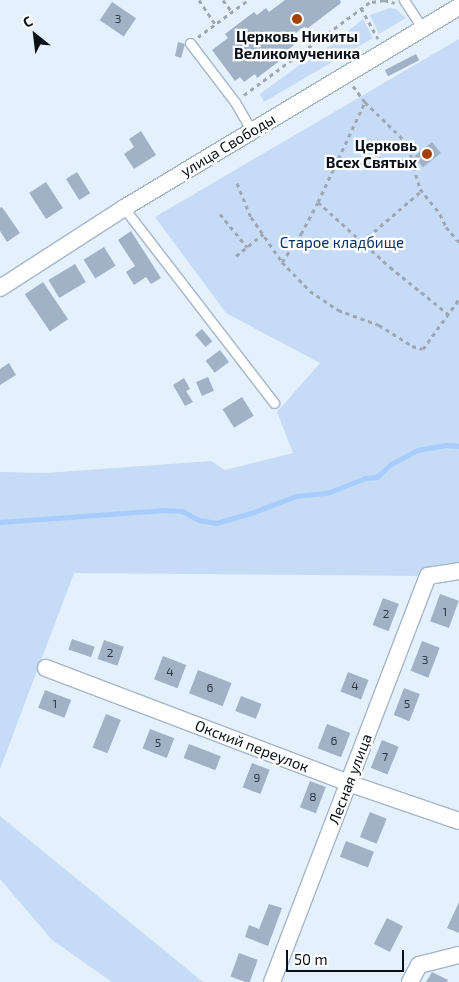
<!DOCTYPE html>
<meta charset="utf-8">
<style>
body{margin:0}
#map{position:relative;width:459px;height:982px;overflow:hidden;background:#e5f0fd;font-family:"Exo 2",sans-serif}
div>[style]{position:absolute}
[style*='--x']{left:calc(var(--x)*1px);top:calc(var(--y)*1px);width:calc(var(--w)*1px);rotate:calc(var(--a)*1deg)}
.green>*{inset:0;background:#c5dbf6}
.stream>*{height:5px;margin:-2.5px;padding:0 2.5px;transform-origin:2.5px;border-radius:2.5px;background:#a8cdfc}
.building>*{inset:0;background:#a1b2c7;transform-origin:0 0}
.path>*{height:3px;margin-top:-1.5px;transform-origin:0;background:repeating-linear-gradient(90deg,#9ea7b3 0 4px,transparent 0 8px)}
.roads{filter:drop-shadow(1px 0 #a5b6cb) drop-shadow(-1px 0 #a5b6cb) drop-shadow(0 1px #a5b6cb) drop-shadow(0 -1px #a5b6cb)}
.lane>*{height:9px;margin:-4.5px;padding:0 4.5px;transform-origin:4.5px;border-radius:4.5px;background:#fff}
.street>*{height:16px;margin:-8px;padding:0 8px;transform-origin:8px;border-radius:8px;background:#fff}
.dots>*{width:14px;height:14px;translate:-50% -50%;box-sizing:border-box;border:2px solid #fff;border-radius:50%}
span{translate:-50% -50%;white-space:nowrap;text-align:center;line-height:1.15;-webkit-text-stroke:4.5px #fff;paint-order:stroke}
.number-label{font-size:12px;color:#303844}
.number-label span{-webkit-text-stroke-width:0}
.poi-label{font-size:15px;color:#0a1018;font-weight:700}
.right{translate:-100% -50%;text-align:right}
.street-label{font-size:15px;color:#0a1018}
.park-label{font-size:15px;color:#083463}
.north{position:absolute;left:10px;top:10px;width:50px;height:50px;-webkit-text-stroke:4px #fff;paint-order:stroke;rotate:331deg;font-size:14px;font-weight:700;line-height:20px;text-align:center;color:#0a1018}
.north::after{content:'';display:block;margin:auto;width:18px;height:22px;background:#0a1018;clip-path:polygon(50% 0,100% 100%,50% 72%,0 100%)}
.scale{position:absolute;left:286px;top:950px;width:118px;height:22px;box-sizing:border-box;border:2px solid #0a1018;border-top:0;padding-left:6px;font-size:15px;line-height:18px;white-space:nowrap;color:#0a1018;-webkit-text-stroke:4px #fff;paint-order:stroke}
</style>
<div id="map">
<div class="green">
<i style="clip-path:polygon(390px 8px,396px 9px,406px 18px,379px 34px,370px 15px)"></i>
<i style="clip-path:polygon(363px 19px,373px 38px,264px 102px,260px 94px,302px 63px,304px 65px,319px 51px,321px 53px)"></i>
<i style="clip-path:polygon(459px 39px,459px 571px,428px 576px,74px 573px,0 769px,0 472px,46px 473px,211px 461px,225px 470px,293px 453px,277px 412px,320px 363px,226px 313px,155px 217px)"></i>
<i style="clip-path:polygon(0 816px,203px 982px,112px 982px,52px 940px,0 879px)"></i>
</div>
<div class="stream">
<i style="--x:0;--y:522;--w:162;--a:-4.2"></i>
<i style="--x:162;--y:510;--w:20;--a:3"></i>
<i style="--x:182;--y:511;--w:19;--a:28"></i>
<i style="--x:199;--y:520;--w:17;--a:10"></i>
<i style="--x:216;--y:523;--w:40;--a:-16"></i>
<i style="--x:254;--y:512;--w:45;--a:-20.9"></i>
<i style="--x:296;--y:496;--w:31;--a:-6"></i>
<i style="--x:327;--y:493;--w:41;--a:-21.5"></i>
<i style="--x:365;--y:478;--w:12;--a:-5"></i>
<i style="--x:377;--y:477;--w:19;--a:-43"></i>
<i style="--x:391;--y:464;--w:30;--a:-28"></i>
<i style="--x:417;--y:450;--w:29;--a:-10"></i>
<i style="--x:446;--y:445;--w:13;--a:4"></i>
</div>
<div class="building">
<i style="clip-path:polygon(285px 0,340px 0,341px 3px,308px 28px,304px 27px,289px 38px,294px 45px,284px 53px,286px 56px,257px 78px,255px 74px,244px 82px,240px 77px,235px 81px,212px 50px,228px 38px,225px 34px,254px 12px,257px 15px,266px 8px,269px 12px)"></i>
<i style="left:112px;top:2px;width:29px;height:22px;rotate:34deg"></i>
<i style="clip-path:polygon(178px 42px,185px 44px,181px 58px,175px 56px)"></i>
<i style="left:416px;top:54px;width:7px;height:35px;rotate:63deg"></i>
<i style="clip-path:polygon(141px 131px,156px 155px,134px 169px,124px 154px,134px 147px,129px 139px)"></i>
<i style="left:432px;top:142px;width:14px;height:23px;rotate:51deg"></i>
<i style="left:77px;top:172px;width:25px;height:13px;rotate:58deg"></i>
<i style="left:46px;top:182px;width:31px;height:20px;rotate:57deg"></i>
<i style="clip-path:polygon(2px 207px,20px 233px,7px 242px,0 231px,0 208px)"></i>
<i style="clip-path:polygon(131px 231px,161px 278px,151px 284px,146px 277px,134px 285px,126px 272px,135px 266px,118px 240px)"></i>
<i style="left:104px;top:247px;width:22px;height:24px;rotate:58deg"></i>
<i style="left:75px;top:264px;width:21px;height:31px;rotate:59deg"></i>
<i style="left:43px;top:282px;width:45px;height:22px;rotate:56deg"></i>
<i style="left:202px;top:329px;width:16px;height:9px;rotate:50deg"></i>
<i style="left:220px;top:350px;width:15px;height:18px;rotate:53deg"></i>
<i style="clip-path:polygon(9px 363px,16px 375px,0 385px,0 369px)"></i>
<i style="left:208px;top:377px;width:15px;height:13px;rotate:67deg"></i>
<i style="clip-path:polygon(184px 378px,190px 389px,186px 391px,193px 402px,185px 406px,173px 385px)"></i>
<i style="left:242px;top:397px;width:22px;height:23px;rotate:58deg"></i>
<i style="left:440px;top:594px;width:20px;height:29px;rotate:20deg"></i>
<i style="left:383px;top:598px;width:17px;height:29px;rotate:21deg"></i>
<i style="left:72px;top:639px;width:24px;height:11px;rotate:19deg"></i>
<i style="left:104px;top:640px;width:21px;height:20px;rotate:19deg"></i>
<i style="left:422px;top:641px;width:19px;height:32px;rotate:21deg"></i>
<i style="left:163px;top:656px;width:25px;height:25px;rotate:21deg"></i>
<i style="left:198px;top:670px;width:36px;height:25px;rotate:21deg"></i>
<i style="left:348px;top:672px;width:22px;height:21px;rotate:21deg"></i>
<i style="left:404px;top:688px;width:17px;height:29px;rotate:21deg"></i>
<i style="left:45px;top:690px;width:28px;height:19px;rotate:21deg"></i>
<i style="left:241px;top:696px;width:22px;height:16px;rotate:21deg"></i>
<i style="left:106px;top:714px;width:16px;height:36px;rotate:22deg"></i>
<i style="left:327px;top:724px;width:25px;height:26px;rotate:21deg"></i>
<i style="left:150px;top:729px;width:26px;height:21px;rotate:21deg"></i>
<i style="left:382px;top:740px;width:18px;height:30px;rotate:22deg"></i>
<i style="left:189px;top:744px;width:34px;height:15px;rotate:21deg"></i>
<i style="left:252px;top:763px;width:19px;height:26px;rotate:21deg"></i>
<i style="left:310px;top:781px;width:17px;height:28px;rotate:21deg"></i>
<i style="left:370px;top:812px;width:18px;height:27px;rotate:22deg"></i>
<i style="left:346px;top:841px;width:30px;height:17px;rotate:21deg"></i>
<i style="clip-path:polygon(459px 902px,459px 933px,447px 928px)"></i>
<i style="clip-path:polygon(269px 904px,282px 908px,268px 946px,245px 937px,249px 925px,259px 929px)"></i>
<i style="left:387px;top:918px;width:18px;height:29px;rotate:27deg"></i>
<i style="left:239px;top:953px;width:20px;height:25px;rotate:20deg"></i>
<i style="clip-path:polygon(432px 972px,448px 980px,447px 982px,426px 982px)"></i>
</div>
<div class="path">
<i style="--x:199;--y:0;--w:29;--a:56"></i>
<i style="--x:223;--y:0;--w:15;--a:53"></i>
<i style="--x:372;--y:2;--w:12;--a:-9"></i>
<i style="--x:384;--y:0;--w:11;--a:15"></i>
<i style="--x:361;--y:8;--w:35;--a:61"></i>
<i style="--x:198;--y:37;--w:62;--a:-36.5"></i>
<i style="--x:353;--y:86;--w:20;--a:53"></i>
<i style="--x:365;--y:102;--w:64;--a:44.4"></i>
<i style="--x:411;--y:147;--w:12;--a:90"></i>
<i style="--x:411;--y:159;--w:31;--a:73"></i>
<i style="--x:420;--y:189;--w:32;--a:51"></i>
<i style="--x:440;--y:214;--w:14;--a:65"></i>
<i style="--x:446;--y:227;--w:20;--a:49"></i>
<i style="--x:244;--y:95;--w:160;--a:-36.4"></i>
<i style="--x:237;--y:183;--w:37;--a:68"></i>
<i style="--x:251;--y:217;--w:55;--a:55.4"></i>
<i style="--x:282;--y:262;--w:40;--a:46"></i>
<i style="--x:310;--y:291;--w:34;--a:34"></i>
<i style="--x:338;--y:310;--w:44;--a:20.1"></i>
<i style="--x:379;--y:325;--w:39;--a:32"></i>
<i style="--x:412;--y:346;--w:11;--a:15"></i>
<i style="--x:423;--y:349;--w:62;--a:-54.2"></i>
<i style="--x:318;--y:202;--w:97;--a:42.1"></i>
<i style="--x:390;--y:267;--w:75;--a:39"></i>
<i style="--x:220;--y:214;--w:43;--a:50.7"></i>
<i style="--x:362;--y:242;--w:78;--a:-40.8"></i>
<i style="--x:236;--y:256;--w:35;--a:-39"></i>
<i style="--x:282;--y:262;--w:34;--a:-56"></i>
<i style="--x:301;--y:234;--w:36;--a:-62"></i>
<i style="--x:318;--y:202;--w:110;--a:-64.8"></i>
</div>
<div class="roads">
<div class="lane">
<i style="--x:404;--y:0;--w:35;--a:57"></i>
<i style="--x:190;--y:43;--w:74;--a:52.7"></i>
<i style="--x:235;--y:102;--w:34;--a:60"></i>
<i style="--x:124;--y:208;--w:246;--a:52.4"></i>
</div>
<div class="street">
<i style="--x:0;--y:288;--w:148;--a:-32.8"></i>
<i style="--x:124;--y:208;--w:391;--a:-31"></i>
<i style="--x:46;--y:668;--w:323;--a:20.8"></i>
<i style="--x:348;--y:783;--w:117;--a:18.9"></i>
<i style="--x:272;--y:982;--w:435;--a:-69"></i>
<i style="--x:428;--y:576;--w:31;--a:-9"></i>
<i style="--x:410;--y:982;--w:19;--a:-62"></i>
<i style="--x:419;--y:965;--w:41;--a:-14"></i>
</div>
</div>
<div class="dots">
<i style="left:297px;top:19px;background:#a44105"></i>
<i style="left:427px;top:154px;background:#a44105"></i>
</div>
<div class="number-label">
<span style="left:118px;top:19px">3</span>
<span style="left:445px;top:612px">1</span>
<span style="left:386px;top:614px">2</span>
<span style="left:110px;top:653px">2</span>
<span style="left:425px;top:660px">3</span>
<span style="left:170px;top:672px">4</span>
<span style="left:355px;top:686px">4</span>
<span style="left:210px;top:688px">6</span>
<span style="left:55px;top:704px">1</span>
<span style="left:407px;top:704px">5</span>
<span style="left:334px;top:741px">6</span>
<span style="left:158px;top:743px">5</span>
<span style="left:385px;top:757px">7</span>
<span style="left:257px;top:778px">9</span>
<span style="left:313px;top:797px">8</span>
</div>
<div class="poi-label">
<span style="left:297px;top:45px">Церковь Никиты<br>Великомученика</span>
<span class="right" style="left:417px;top:154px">Церковь<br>Всех Святых</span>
</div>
<div class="street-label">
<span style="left:228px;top:145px;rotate:-31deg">улица Свободы</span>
<span style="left:252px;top:746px;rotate:21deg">Окский переулок</span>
<span style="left:350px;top:779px;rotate:-69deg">Лесная улица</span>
</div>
<div class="park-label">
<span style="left:342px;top:243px">Старое кладбище</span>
</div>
<div class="north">С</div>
<div class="scale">50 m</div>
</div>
